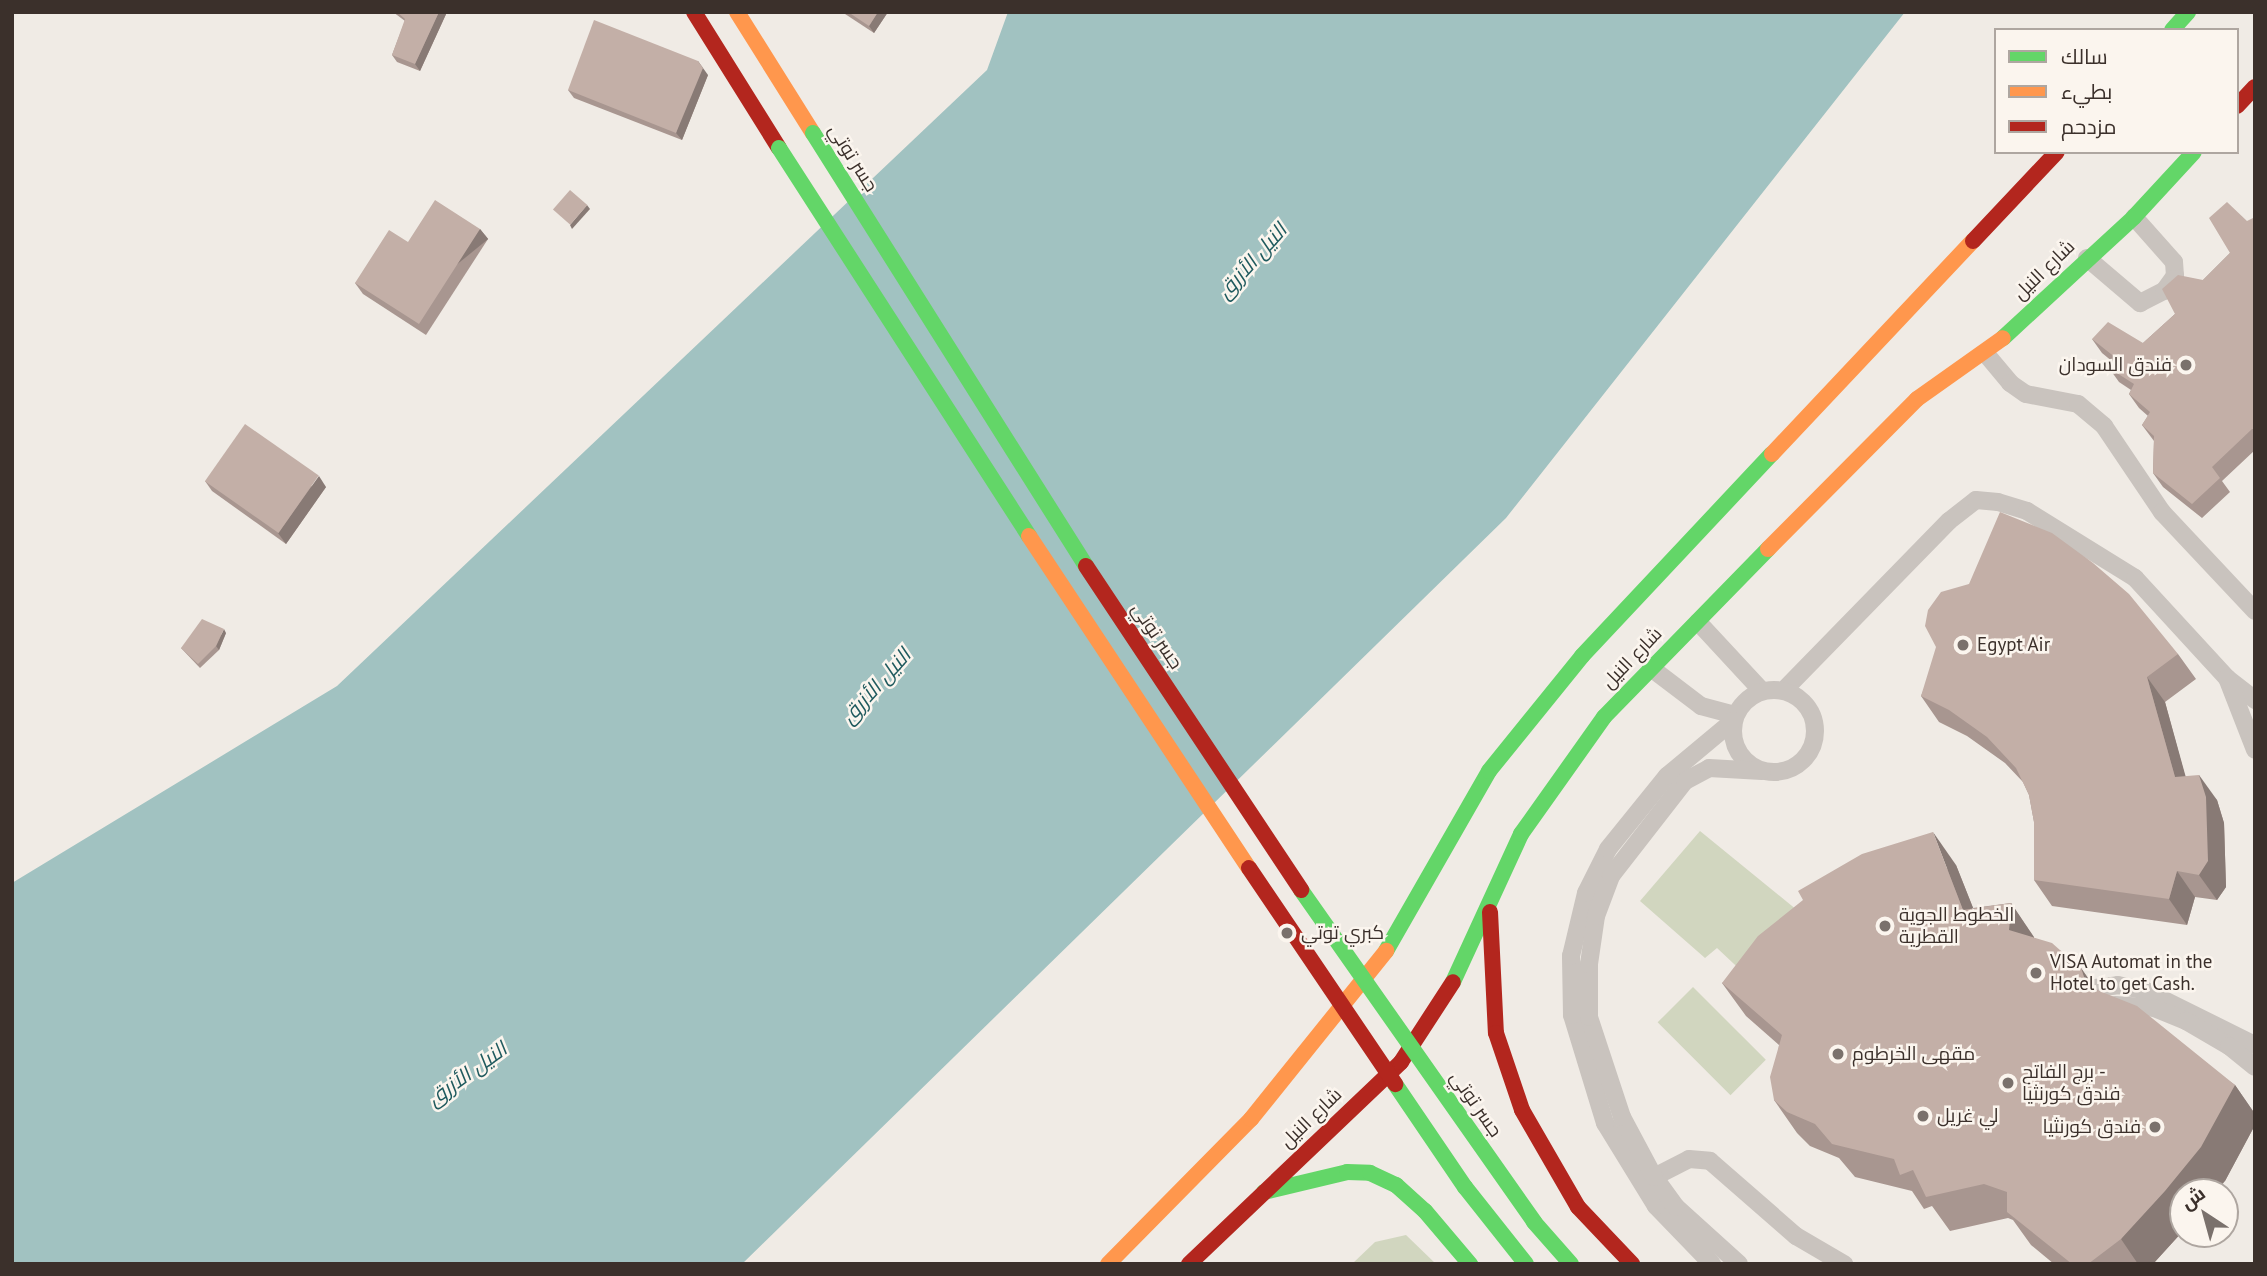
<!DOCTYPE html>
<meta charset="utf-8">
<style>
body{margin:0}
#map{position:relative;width:2267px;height:1276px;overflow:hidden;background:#f0ebe5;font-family:"PT Sans",Cairo,sans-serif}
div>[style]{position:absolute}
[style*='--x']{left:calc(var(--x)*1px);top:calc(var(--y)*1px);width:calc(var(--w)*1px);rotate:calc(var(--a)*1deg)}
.green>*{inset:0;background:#d1d6bf;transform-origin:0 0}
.water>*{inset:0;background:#a1c2c1}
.lane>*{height:18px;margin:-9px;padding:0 9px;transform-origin:9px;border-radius:9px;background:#c9c3be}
.lane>.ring{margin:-9px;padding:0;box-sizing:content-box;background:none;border:18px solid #c9c3be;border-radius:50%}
.fast>*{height:16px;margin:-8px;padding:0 8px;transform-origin:8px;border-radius:8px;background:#63d668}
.slow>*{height:16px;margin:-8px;padding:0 8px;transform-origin:8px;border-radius:8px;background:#ff974d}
.jam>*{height:16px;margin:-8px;padding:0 8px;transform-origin:8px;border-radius:8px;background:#b3261e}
.fast-bridge>*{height:16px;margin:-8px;padding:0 8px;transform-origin:8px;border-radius:8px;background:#63d668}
.slow-bridge>*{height:16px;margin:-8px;padding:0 8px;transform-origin:8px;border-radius:8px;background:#ff974d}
.jam-bridge>*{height:16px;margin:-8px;padding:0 8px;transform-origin:8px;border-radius:8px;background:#b3261e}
.wall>*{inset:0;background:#a89690}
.shaded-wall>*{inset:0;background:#887a75;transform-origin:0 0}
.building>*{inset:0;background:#c3afa7;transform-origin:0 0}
.dots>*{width:19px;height:19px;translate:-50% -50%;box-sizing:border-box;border:4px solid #fbf5ee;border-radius:50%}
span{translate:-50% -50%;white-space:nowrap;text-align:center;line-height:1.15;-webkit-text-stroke:5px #fbf5ee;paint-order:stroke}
.street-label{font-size:19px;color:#3b302b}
.poi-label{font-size:19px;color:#3b302b}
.right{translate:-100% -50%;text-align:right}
.left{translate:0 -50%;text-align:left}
.water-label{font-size:21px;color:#1f5a5e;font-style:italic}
.frame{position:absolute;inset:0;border:14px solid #3b302b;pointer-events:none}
.legend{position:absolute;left:1994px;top:28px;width:245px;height:126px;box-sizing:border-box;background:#fbf5ee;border:2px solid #aea6a0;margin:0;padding:9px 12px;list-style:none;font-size:21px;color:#3b302b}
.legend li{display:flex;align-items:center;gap:14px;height:35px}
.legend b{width:35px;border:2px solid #aea6a0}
.north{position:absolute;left:2169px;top:1178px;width:70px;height:70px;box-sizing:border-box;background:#fbf5ee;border:2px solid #aea6a0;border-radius:50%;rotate:324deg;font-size:19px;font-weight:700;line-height:28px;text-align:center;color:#3b302b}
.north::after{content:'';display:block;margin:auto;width:24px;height:32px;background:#7a716c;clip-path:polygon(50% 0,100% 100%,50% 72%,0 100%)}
</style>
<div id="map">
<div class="green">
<i style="clip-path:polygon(1700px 831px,1803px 915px,1750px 979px,1717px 948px,1705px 958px,1640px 901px)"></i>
<i style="left:1693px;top:987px;width:103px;height:50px;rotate:45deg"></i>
<i style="clip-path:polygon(1406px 1235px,1436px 1264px,1352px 1264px,1375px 1242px)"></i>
</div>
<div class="water">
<i style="clip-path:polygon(1008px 12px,1905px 12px,1506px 518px,742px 1264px,12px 1264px,12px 883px,337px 686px,987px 70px)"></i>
</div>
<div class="lane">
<i style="--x:2087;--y:258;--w:70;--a:40.3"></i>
<i style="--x:2140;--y:303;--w:27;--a:-27"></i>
<i style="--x:2164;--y:291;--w:19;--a:-54"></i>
<i style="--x:2175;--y:276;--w:14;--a:-94"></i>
<i style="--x:2174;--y:262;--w:60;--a:-131.6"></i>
<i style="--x:1986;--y:354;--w:38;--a:50"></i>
<i style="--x:2010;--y:383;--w:19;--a:35"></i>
<i style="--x:2026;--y:394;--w:53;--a:10.9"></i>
<i style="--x:2078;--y:404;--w:34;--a:40"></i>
<i style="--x:2104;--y:426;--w:104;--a:56"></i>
<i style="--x:2162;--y:512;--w:136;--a:46.8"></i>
<i style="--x:1698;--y:622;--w:94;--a:47.2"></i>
<i style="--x:1651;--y:668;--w:63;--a:37.2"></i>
<i style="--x:1701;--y:706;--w:35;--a:15"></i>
<i style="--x:2227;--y:678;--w:36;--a:38"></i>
<i style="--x:1784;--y:690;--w:236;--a:-45.7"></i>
<i style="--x:1949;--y:521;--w:34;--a:-38"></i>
<i style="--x:1976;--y:500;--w:22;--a:5"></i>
<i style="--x:1998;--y:502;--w:30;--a:17"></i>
<i style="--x:2027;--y:511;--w:127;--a:31.8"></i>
<i style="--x:2135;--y:578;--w:136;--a:47.4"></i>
<i style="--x:2227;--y:678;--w:77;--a:68.7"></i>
<i class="ring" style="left:1733px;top:690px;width:64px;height:64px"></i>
<i style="--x:2095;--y:988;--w:23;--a:-7"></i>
<i style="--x:2118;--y:985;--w:29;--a:12"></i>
<i style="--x:2146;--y:991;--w:122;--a:26.4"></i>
<i style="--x:2115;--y:1005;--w:39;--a:4"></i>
<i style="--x:2154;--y:1008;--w:35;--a:22"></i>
<i style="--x:2186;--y:1021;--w:50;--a:30.2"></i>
<i style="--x:2229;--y:1046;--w:33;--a:39"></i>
<i style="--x:1654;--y:1177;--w:39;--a:-27"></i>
<i style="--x:1689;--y:1159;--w:21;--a:5"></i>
<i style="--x:1710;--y:1161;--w:114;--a:41.1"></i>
<i style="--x:1796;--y:1236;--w:56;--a:30.3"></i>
<i style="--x:1712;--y:1264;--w:81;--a:-134"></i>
<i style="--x:1656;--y:1206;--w:97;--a:-121.6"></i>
<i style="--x:1605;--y:1123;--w:113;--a:-107"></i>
<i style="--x:1572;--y:1015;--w:59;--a:-91"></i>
<i style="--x:1571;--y:956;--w:65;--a:-76.6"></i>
<i style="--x:1586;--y:893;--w:49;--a:-63.4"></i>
<i style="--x:1608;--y:849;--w:94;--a:-51.1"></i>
<i style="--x:1667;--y:776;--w:86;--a:-39.8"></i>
<i style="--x:1739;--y:1264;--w:85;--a:-137.9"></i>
<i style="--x:1676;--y:1207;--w:37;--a:-126"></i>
<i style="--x:1654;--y:1177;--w:68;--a:-118.1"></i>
<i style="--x:1622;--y:1117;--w:105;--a:-108.3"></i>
<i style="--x:1589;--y:1017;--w:53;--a:-90"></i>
<i style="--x:1589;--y:964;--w:49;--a:-81.7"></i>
<i style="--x:1596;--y:916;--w:43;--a:-69.4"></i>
<i style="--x:1611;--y:876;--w:120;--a:-52.1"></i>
<i style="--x:1685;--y:781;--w:27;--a:-28"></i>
<i style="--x:1709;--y:768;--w:53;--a:3.2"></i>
</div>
<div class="fast">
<i style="--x:2172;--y:30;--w:24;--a:-48"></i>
<i style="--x:2003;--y:338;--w:178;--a:-42.7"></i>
<i style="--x:2134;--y:217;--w:88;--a:-47.3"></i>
<i style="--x:1386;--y:951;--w:207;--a:-60.2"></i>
<i style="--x:1489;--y:771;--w:148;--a:-51"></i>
<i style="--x:1582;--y:656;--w:277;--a:-46.8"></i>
<i style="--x:1453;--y:982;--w:163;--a:-65.3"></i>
<i style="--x:1521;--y:834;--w:143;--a:-54.6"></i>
<i style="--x:1604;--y:717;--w:235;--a:-45.7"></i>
<i style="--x:1264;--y:1192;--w:85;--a:-13.5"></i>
<i style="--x:1347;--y:1172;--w:23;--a:2"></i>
<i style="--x:1370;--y:1173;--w:29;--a:25"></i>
<i style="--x:1396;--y:1185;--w:39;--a:42"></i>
<i style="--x:1425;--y:1211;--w:70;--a:49.7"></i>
</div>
<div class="slow">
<i style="--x:737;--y:12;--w:143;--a:57.9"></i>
<i style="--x:1772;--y:454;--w:293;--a:-46.7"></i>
<i style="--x:1768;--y:549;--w:211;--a:-45.2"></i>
<i style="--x:1917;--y:399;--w:105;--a:-35.3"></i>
<i style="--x:1108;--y:1264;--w:204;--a:-45.4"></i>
<i style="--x:1251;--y:1119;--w:216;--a:-51.2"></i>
</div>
<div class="jam">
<i style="--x:694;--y:12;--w:160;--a:58"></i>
<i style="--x:2237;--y:106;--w:26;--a:-47"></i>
<i style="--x:1973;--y:241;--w:122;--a:-46.7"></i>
<i style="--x:1490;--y:912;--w:121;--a:87.2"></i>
<i style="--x:1496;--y:1033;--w:81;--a:71.3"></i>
<i style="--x:1522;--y:1110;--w:112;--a:60"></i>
<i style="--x:1578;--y:1207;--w:79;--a:46.5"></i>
<i style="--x:1189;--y:1264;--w:293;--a:-43.6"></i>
<i style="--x:1401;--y:1062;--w:95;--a:-57"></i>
</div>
<div class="fast-bridge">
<i style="--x:813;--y:133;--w:512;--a:57.77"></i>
<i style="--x:779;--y:148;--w:462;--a:57.2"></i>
<i style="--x:1301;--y:890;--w:406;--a:54.9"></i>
<i style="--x:1534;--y:1222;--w:56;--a:48.6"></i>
<i style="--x:1395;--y:1084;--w:125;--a:55.8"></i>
<i style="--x:1465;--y:1187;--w:98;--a:51.6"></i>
</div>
<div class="slow-bridge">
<i style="--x:1029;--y:536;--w:398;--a:56.5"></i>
</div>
<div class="jam-bridge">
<i style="--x:1086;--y:566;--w:389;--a:56.4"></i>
<i style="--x:1249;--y:868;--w:261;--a:55.9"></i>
</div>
<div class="wall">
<i style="clip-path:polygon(393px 12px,447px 12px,420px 71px,397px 62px,392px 55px,405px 21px)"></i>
<i style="clip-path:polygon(842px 12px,888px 12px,874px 33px)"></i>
<i style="clip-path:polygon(708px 75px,682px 140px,574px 98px,568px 90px)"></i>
<i style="clip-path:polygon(2255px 217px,2255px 450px,2222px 481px,2230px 492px,2202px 518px,2163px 487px,2153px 473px,2154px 441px,2142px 425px,2148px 416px,2139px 408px,2129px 394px,2131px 390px,2119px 382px,2109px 368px,2113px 362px,2102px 353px,2092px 339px,2143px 343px,2175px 314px,2203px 280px,2230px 253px)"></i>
<i style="clip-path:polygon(480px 229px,488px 239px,426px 335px,363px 294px,355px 283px)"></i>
<i style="clip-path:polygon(205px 481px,326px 487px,286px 544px,212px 491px)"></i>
<i style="clip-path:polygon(1969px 584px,2178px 654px,2196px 679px,2165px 702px,2185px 776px,2217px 800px,2224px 823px,2226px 887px,2217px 900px,2195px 897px,2187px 925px,2052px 906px,2034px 880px,2034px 822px,2029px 795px,2023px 782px,2005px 763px,1967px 736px,1939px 722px,1921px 696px)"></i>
<i style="clip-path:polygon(226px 633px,219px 650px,200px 668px,181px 648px)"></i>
<i style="clip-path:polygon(1956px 865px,1973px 908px,2011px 903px,2034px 938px,2061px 951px,2070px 964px,2081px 968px,2096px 989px,2235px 1085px,2255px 1114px,2255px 1125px,2225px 1181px,2183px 1192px,2183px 1231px,2153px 1264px,2054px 1264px,2031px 1245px,2013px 1220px,2008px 1218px,1950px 1231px,1932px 1206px,1924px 1209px,1912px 1191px,1855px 1177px,1839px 1158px,1810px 1146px,1797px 1133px,1774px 1100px,1779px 1045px,1746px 1016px,1722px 983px)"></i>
</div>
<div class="shaded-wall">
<i style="clip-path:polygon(439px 12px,447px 12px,420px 71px,415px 64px)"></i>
<i style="clip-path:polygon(878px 12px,888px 12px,874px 33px,869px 26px)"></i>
<i style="clip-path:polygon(698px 61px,708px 75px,682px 140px,676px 133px)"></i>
<i style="clip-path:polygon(587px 205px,590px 209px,572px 229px,570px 225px)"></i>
<i style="left:480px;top:229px;width:13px;height:113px;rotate:51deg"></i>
<i style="clip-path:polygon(319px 476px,326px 487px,286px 544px,278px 533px)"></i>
<i style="clip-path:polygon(224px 629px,226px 633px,219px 650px,216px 646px)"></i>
<i style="clip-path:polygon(2147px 677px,2165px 702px,2193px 803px,2175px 777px)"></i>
<i style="clip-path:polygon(2199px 775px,2217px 800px,2224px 823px,2226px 887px,2217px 900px,2199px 875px)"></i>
<i style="clip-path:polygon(1933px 832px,1956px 865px,1987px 943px,1963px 910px)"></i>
<i style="clip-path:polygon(2177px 871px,2195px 897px,2187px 925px,2169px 899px)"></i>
<i style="clip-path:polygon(2011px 903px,2034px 937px,2032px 964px,2009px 930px)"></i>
<i style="clip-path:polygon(2061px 951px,2084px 985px,2063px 962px)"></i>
<i style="clip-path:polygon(2081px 968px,2104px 1002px,2087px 986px)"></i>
<i style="clip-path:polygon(2235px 1085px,2255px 1114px,2255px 1125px,2225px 1181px,2216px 1192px,2183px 1192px,2183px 1231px,2153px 1264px,2138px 1264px,2121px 1239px)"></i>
</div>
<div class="building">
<i style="clip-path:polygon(397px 12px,439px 12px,415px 64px,392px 55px,405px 19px)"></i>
<i style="clip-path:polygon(848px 12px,878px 12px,869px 26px)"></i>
<i style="clip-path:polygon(594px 20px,698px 61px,703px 68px,676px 133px,568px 90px)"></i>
<i style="left:570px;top:190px;width:23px;height:26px;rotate:41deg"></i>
<i style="clip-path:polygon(435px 200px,480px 229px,419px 324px,355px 283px,389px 230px,408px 242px)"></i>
<i style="clip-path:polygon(2227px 202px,2247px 221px,2255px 217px,2255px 429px,2252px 429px,2212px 467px,2220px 478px,2192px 504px,2153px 473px,2154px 436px,2142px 425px,2150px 412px,2129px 394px,2134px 384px,2109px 368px,2116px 358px,2092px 339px,2108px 322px,2143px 343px,2175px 314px,2162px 289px,2178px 275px,2203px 280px,2230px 253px,2209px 218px)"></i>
<i style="left:245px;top:424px;width:90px;height:70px;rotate:35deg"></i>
<i style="clip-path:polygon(2000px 512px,2052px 533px,2093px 563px,2129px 594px,2178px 654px,2147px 677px,2175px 777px,2199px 775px,2206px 797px,2208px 861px,2199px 875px,2177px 871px,2169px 899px,2034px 880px,2034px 822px,2029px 795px,2016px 768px,1987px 737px,1949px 710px,1921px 696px,1936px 647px,1925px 626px,1928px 610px,1941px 592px,1969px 584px)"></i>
<i style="clip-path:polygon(202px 619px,224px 629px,216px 646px,198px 664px,181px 648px)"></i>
<i style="clip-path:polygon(1933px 832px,1963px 910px,2011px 903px,2009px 930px,2052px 943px,2061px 951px,2063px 962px,2081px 968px,2087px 986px,2137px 1006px,2235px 1085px,2201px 1147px,2165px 1191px,2121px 1239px,2088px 1264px,2072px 1264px,2007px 1212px,2007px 1192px,1984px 1184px,1926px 1197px,1913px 1170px,1900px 1175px,1894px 1159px,1832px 1144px,1815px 1124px,1787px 1112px,1774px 1100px,1770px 1077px,1782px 1035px,1722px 983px,1758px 936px,1803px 900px,1798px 891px,1862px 854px)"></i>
</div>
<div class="dots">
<i style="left:2186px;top:365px;background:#7a716c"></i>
<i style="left:1963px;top:645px;background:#7a716c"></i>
<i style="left:1885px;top:926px;background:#7a716c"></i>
<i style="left:1287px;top:933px;background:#7a716c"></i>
<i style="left:2036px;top:973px;background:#7a716c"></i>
<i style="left:1838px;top:1054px;background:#7a716c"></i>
<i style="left:2008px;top:1083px;background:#7a716c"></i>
<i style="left:1923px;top:1116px;background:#7a716c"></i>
<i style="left:2155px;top:1127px;background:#7a716c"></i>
</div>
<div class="street-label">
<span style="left:853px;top:158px;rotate:58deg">جسر توتي</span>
<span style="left:2044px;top:270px;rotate:-44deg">شارع النيل</span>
<span style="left:1157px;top:636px;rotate:56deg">جسر توتي</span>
<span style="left:1632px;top:658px;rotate:-46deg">شارع النيل</span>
<span style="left:1476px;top:1104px;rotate:55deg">جسر توتي</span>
<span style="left:1311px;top:1118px;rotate:-44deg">شارع النيل</span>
</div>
<div class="poi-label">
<span class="right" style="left:2172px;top:365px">فندق السودان</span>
<span class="left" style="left:1977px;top:645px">Egypt Air</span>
<span class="left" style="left:1899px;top:926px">الخطوط الجوية<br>القطرية</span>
<span class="left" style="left:1301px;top:933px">كبري توتي</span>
<span class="left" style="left:2050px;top:973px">VISA Automat in the<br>Hotel to get Cash.</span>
<span class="left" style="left:1852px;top:1054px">مقهى الخرطوم</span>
<span class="left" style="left:2022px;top:1083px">برج الفاتح -<br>فندق كورنثيا</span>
<span class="left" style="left:1937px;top:1116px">لي غريل</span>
<span class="right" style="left:2141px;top:1127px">فندق كورنثيا</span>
</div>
<div class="water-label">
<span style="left:1252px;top:261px;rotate:-48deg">النيل الأزرق</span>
<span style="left:876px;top:686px;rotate:-48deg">النيل الأزرق</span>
<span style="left:467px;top:1074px;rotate:-36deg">النيل الأزرق</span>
</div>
<div class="frame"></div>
<ul class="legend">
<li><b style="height:9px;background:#63d668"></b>سالك</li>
<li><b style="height:9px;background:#ff974d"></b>بطيء</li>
<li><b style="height:9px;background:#b3261e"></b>مزدحم</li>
</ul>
<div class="north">ش</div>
</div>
